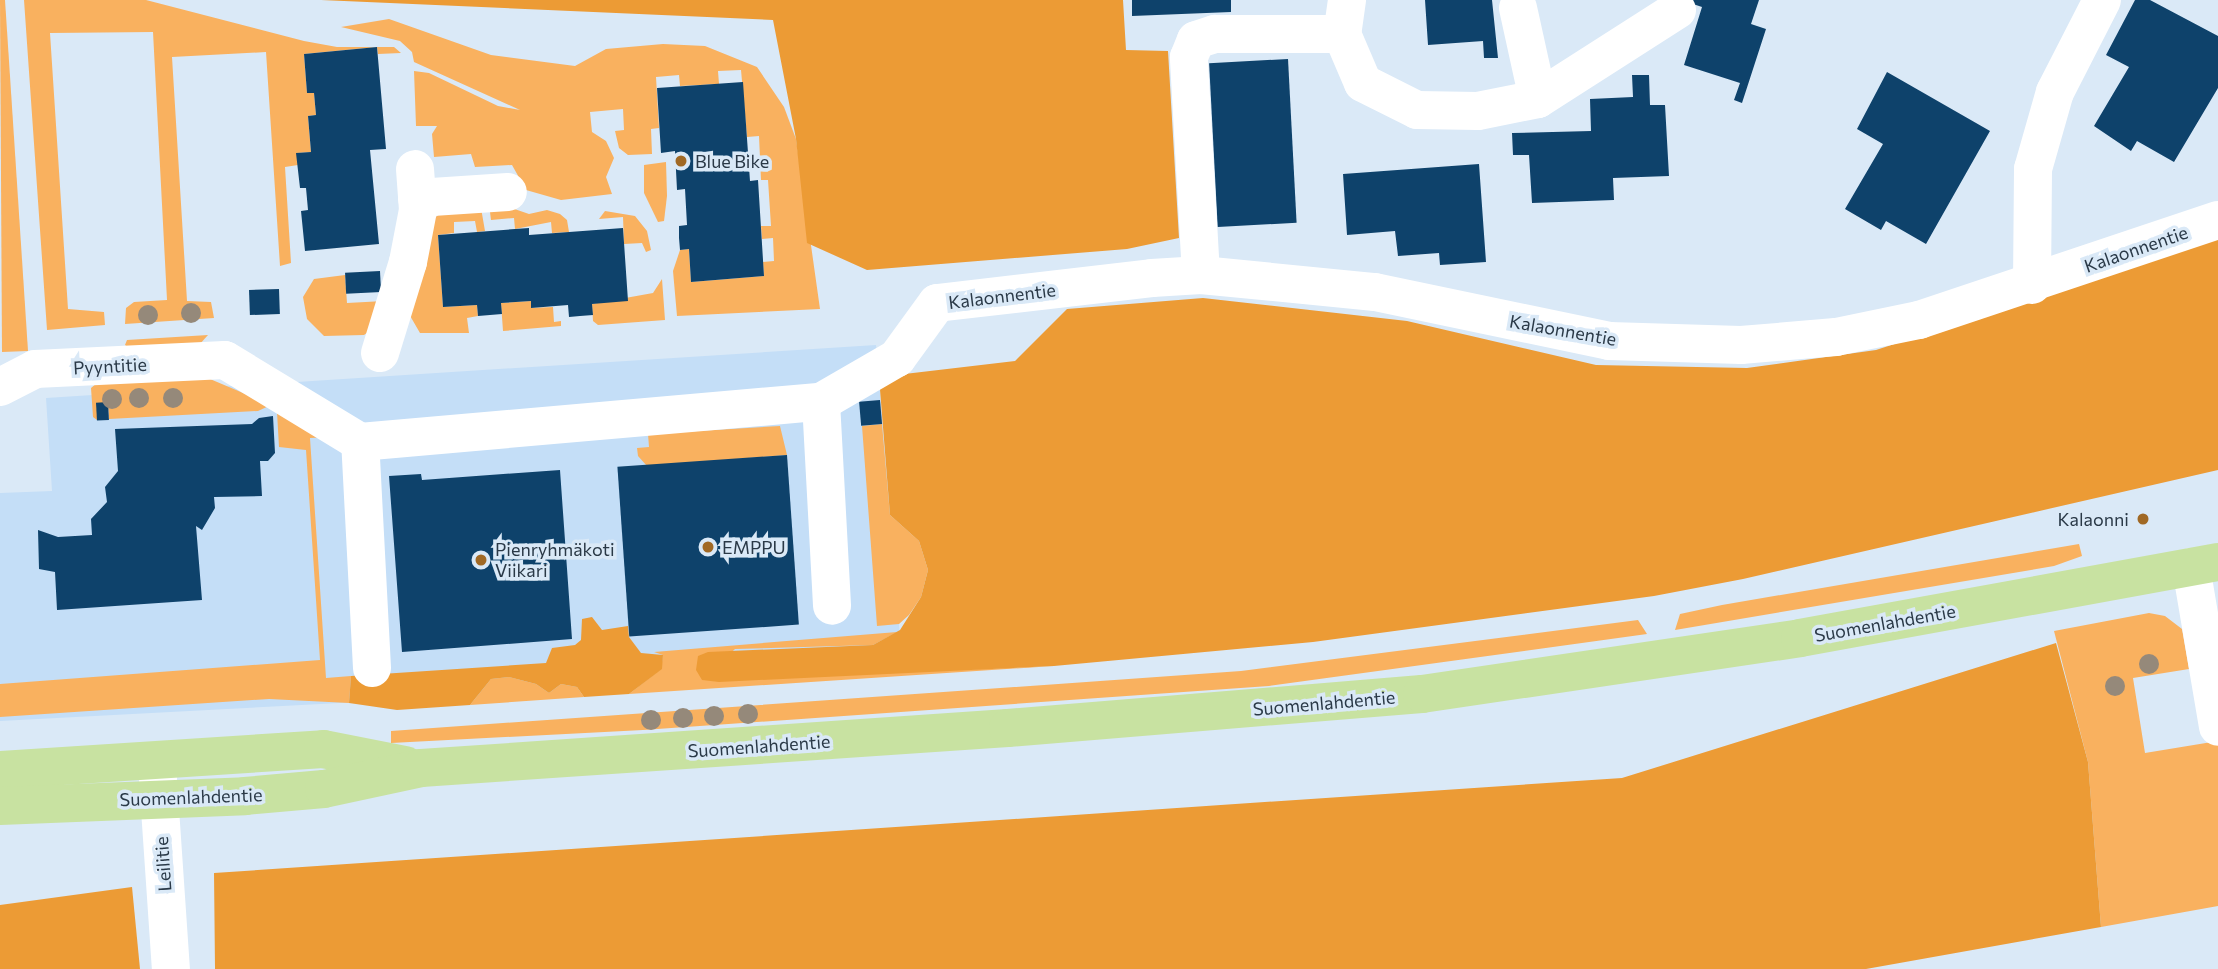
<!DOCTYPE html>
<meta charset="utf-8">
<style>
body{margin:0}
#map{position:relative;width:2218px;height:969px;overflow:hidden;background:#dae9f7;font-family:Commissioner,sans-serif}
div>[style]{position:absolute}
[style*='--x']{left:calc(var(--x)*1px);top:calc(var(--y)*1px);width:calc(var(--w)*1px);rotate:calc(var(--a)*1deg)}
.built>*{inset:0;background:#c4def7}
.green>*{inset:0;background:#f9b15f}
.forest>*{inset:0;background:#ec9b35}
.building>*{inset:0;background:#0e426b;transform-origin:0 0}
.minor>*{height:38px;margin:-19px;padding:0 19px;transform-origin:19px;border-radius:19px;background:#fff}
.major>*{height:38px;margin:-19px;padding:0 19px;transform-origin:19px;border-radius:19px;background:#c8e2a1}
.trees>*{width:20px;height:20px;margin:-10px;border-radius:50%;background:#95897a}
.dots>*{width:19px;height:19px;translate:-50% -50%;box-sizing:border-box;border:4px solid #dae9f7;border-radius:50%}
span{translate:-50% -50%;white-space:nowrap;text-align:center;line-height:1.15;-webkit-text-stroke:7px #dae9f7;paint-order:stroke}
.poi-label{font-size:18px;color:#2a3947}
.left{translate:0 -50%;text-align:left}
.right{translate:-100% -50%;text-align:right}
.street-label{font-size:18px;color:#2a3947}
</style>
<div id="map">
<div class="built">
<i style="clip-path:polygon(876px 345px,903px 673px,0 721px,0 493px,52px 491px,46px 398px)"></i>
</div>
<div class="green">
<i style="clip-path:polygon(0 0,5px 0,28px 351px,2px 352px)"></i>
<i style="clip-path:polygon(24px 0,146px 0,304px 41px,337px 47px,394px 47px,401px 53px,378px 54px,377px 47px,304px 54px,307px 93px,314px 93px,316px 115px,308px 116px,311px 152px,297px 153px,298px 165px,285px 167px,291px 263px,280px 266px,266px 52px,172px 57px,187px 301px,211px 302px,214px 318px,125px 324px,126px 308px,134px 302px,167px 300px,153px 32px,50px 33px,68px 309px,104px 312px,105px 325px,47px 330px)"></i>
<i style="clip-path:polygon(389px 19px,491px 55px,575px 66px,606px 49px,663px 44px,705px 46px,757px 67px,784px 107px,796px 139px,820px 309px,677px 316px,673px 271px,680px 250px,689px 249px,691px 282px,764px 276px,763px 262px,774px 261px,773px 238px,762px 239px,761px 226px,771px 226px,768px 180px,761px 180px,759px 136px,747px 137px,741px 70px,718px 71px,719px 84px,680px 86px,679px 75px,656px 77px,659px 128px,651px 129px,652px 154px,628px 155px,619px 148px,615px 131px,624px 130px,623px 109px,590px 112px,592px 132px,606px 141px,614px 158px,606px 177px,612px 194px,561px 200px,526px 190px,512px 165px,475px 167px,471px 154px,434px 157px,432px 134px,437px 126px,416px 126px,414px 71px,429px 73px,498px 106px,520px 110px,414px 62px,412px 52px,400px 41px,341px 27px)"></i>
<i style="clip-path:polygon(666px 162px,667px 196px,664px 221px,658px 222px,644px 193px,644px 165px)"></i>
<i style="clip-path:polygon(503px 205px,529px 214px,547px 210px,560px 214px,567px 220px,569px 232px,552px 233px,551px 222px,515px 229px,514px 218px,491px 220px,490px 212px)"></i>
<i style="clip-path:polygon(481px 208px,485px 231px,477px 232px,475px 221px,454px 222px,454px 233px,438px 235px,443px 307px,477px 305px,478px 316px,467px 318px,469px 333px,420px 333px,409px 314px,429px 222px,441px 213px)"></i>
<i style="clip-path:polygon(605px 211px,635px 216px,647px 231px,651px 250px,646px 252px,642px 243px,624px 244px,623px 217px,599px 219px)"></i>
<i style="clip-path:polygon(345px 275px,347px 303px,384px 301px,375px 327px,364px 335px,324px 336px,307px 319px,303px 297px,314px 279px)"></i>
<i style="clip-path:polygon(662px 279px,665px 320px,598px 325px,593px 321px,592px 304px,653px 293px)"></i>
<i style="clip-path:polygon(531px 301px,531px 308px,553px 307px,554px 322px,561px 321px,561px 326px,503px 331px,501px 303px)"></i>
<i style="clip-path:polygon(208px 335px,199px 345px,131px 350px,125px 345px,127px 340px)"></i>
<i style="clip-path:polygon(203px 376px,271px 405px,258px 411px,109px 419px,108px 403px,97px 403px,97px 420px,93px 417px,91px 388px,97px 383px)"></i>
<i style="clip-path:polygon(277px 412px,331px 437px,310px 438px,326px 678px,351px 676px,349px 703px,269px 699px,0 717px,0 684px,320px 660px,306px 450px,279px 447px)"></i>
<i style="clip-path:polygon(882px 424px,890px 515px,919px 541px,928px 570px,921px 597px,909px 615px,899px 624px,877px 626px,862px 426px)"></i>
<i style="clip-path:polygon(780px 426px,787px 455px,647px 466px,638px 456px,637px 448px,649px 447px,648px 434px)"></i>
<i style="clip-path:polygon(2079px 544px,2082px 556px,2054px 566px,1675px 630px,1680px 614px,1722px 605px)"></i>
<i style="clip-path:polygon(2149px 613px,2165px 616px,2182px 629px,2189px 669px,2133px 678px,2145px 753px,2218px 741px,2218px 906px,2101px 927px,2088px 762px,2054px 631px)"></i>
<i style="clip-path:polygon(1638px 620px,1647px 634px,1269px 686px,643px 730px,391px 743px,391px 731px,1241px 671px)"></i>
<i style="clip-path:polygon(897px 632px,873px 645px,735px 649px,702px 680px,1054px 666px,629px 694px,661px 669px,663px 655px,654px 652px)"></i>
<i style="clip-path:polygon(509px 677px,536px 684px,549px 693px,561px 684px,577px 687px,584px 697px,470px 705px,491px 679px)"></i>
</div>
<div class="forest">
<i style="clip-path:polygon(321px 0,1123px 0,1126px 50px,1168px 51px,1179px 238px,1127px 249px,867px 270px,807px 243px,796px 139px,773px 20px)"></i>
<i style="clip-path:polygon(2218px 239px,2218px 470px,1743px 579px,1654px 596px,1313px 642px,1054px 666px,719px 682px,702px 680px,696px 670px,698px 656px,708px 652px,873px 645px,900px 630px,921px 597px,928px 570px,919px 541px,890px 515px,879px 377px,1015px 361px,1067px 309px,1203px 298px,1407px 321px,1596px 365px,1747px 368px,1876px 350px)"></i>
<i style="clip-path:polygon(592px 617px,602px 630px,628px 626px,629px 637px,641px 653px,663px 655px,662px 669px,629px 694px,584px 697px,577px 687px,561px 684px,549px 693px,536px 684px,509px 677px,491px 679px,470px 705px,397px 710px,349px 703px,351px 676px,546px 663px,552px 648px,575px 645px,581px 640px,582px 619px)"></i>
<i style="clip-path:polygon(2056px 643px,2088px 762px,2101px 927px,1866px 969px,215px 969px,214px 873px,1622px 778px)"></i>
<i style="clip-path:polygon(132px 887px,140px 969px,0 969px,0 905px)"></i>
</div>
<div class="building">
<i style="clip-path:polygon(1132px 0,1231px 0,1231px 12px,1132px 16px)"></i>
<i style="clip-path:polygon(1425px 0,1492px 0,1498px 58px,1484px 58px,1483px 41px,1428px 45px)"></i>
<i style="clip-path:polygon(1681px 0,1759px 0,1751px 24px,1766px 29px,1742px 103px,1734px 100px,1740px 83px,1684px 65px,1702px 7px)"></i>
<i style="clip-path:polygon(2135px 0,2150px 0,2218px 36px,2218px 88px,2174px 162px,2137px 141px,2131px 151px,2094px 126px,2129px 67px,2106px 55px)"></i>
<i style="clip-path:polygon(377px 47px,386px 149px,370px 150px,379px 244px,305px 251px,301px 211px,308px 210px,306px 188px,300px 188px,296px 153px,311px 152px,308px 116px,316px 115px,314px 93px,307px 93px,304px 54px)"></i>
<i style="left:1288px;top:59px;width:164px;height:79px;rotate:87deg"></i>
<i style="clip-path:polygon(1887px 72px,1990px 131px,1926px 244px,1886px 221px,1881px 230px,1845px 209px,1883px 144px,1857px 129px)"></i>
<i style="clip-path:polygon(1632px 75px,1649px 75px,1650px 105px,1665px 105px,1669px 176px,1613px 178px,1614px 200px,1532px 203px,1529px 155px,1513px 155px,1512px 133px,1591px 131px,1590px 99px,1633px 97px)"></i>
<i style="clip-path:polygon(743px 82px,750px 181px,758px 180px,764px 276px,691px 282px,689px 249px,680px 250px,679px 238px,679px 226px,687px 225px,685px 189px,677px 190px,675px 151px,661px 153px,657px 88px)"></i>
<i style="clip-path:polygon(1479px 164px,1486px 262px,1440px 265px,1439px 253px,1398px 256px,1395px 231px,1347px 235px,1343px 174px)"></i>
<i style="clip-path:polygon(529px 228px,529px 235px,623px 228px,628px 301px,592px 304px,593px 315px,580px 316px,569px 317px,568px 305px,531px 308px,531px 301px,501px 303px,502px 314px,478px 316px,477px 305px,443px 307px,438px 235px)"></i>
<i style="left:380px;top:271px;width:21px;height:35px;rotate:87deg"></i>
<i style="left:279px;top:289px;width:25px;height:30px;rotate:88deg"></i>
<i style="left:880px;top:400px;width:24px;height:21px;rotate:85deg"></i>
<i style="left:108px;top:402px;width:18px;height:12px;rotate:87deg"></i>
<i style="clip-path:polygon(273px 416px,275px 453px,268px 461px,260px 461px,262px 496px,214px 497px,215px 508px,202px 530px,196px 526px,202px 600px,57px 610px,55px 572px,39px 569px,38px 530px,58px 537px,92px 535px,91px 519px,107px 502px,105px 487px,118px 471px,115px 429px,252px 424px,259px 418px)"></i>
<i style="left:787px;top:455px;width:170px;height:170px;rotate:86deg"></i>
<i style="clip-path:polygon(560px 470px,572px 639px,402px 652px,389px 476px,421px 474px,422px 480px)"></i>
</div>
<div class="minor">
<i style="--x:1347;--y:0;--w:34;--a:98"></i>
<i style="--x:1342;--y:34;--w:53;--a:66.8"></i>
<i style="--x:1363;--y:83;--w:60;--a:26.6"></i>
<i style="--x:1417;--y:110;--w:61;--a:0.9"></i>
<i style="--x:1478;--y:111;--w:61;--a:-11.3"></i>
<i style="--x:1538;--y:99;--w:165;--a:-32.6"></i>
<i style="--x:1518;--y:8;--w:93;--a:77.6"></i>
<i style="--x:417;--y:198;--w:91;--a:-3.8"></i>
<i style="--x:1201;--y:275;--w:218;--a:-93.2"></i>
<i style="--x:1189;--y:57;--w:18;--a:-68"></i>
<i style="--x:1196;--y:40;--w:20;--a:-18"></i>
<i style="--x:1215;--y:34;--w:127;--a:0"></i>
<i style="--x:2032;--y:285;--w:116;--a:-89.5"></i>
<i style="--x:2033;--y:169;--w:80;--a:-74.1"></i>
<i style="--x:2055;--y:92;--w:103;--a:-62.9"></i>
<i style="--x:380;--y:353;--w:95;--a:-72.9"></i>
<i style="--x:408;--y:262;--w:53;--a:-79.1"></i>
<i style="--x:418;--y:210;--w:41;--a:-94.2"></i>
<i style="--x:0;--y:387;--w:39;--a:-27"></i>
<i style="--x:35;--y:369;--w:190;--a:-2.7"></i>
<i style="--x:225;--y:360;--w:158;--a:31.3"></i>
<i style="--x:821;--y:402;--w:204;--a:86.9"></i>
<i style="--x:2191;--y:567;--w:162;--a:80.4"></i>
<i style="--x:372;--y:668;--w:226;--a:-93"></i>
<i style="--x:360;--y:442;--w:463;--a:-5"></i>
<i style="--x:821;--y:402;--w:88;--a:-30.1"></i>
<i style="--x:897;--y:358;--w:68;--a:-54"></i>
<i style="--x:937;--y:303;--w:216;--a:-6.6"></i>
<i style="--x:1152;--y:278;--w:49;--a:-3.5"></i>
<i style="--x:1201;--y:275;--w:175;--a:5.6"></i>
<i style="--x:1375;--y:292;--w:239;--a:11.8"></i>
<i style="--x:1609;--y:341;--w:132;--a:1.7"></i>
<i style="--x:1741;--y:345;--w:95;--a:-4.8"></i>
<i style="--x:1836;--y:337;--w:85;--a:-11.6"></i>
<i style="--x:1919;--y:320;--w:315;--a:-18.5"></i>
<i style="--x:157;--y:765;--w:204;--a:86.1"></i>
</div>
<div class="major">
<i style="--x:0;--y:770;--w:324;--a:-3.7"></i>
<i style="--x:323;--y:749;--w:84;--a:11"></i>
<i style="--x:0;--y:806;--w:245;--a:-2.3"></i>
<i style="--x:245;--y:796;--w:79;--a:-5.1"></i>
<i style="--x:324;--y:789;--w:99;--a:-12.2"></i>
<i style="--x:421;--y:768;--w:588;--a:-3.9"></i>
<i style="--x:1008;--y:728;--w:415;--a:-4.7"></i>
<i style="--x:1422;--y:694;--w:382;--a:-8.4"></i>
<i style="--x:1800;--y:638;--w:425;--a:-10.3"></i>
</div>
<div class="trees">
<i style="left:191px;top:313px"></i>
<i style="left:148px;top:315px"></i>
<i style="left:139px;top:398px"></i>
<i style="left:173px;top:398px"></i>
<i style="left:112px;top:399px"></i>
<i style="left:2149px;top:664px"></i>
<i style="left:2115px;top:686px"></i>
<i style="left:748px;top:714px"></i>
<i style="left:714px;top:716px"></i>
<i style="left:683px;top:718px"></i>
<i style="left:651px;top:720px"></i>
</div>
<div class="dots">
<i style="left:681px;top:161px;background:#a06925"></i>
<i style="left:2143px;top:519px;background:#a06925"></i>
<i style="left:708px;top:547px;background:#a06925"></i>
<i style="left:481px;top:560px;background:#a06925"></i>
</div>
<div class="poi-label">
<span class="left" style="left:695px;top:161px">Blue Bike</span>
<span class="right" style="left:2129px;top:519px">Kalaonni</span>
<span class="left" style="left:722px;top:547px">EMPPU</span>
<span class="left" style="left:495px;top:560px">Pienryhmäkoti<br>Viikari</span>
</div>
<div class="street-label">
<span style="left:2136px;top:249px;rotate:-19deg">Kalaonnentie</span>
<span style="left:1002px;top:296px;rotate:-7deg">Kalaonnentie</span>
<span style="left:1563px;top:330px;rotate:10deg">Kalaonnentie</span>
<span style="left:110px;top:366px;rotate:-3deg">Pyyntitie</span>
<span style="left:1885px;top:623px;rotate:-10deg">Suomenlahdentie</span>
<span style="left:1324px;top:703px;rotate:-5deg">Suomenlahdentie</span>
<span style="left:759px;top:746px;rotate:-4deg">Suomenlahdentie</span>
<span style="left:191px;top:797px;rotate:-2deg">Suomenlahdentie</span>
<span style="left:163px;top:864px;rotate:-94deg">Leilitie</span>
</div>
</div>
